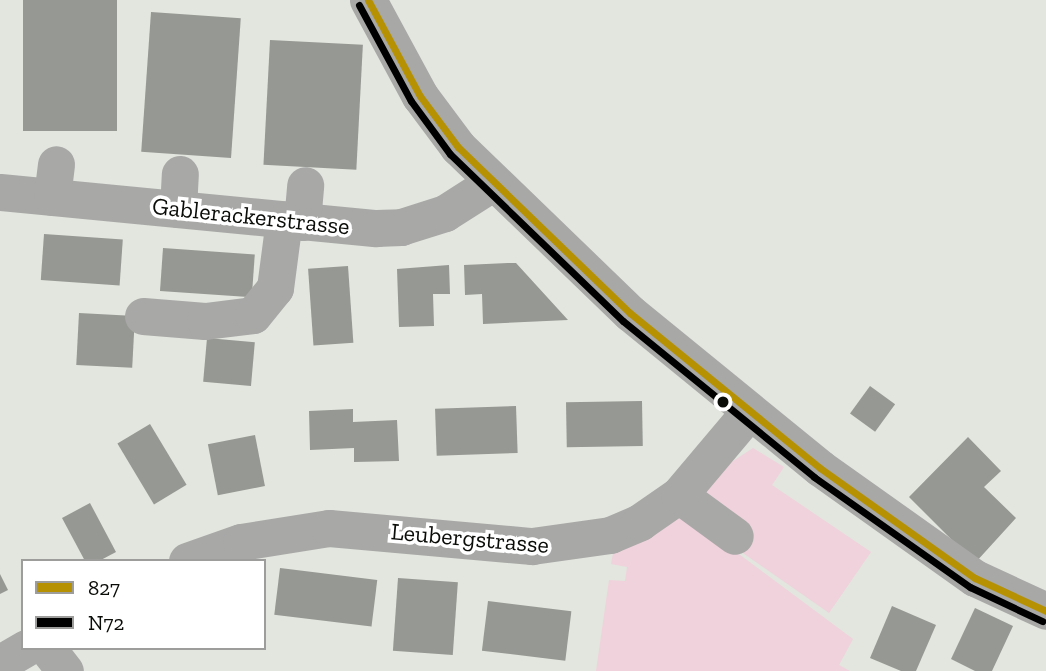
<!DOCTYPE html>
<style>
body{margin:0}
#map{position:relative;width:1046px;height:671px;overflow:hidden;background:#e2e6de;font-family:"Zilla Slab",serif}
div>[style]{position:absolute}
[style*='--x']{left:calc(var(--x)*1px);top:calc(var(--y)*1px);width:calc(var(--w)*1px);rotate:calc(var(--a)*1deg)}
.green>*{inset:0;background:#efd2dc}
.building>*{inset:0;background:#969893;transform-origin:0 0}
.minor>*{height:37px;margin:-18.5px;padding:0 18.5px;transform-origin:18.5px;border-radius:18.5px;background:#a8a8a7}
.bus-1>*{height:7px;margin:-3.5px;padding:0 3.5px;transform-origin:3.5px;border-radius:3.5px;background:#b69202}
.bus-2>*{height:7px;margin:-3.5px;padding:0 3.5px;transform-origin:3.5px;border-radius:3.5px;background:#000}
.dots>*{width:19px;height:19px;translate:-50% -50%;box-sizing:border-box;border:4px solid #fff;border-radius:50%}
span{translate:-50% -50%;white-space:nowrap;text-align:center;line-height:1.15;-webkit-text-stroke:7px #fff;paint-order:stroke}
.street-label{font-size:24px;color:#0a0c08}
.legend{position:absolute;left:21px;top:559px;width:245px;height:91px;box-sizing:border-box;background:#fff;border:2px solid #9d9e9c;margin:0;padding:9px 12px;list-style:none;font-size:21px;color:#0a0c08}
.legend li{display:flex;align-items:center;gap:14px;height:35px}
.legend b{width:35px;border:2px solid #9d9e9c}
</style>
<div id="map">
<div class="green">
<i style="clip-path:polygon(753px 448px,784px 467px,772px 485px,871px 552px,829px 613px,730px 544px,700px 497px,727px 465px)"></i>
<i style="clip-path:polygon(680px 510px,853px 639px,839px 665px,850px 671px,596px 671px,609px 580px,625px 581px,627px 567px,611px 564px,614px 548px)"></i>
</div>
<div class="building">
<i style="left:23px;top:0;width:94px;height:131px"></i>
<i style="left:151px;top:12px;width:90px;height:140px;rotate:4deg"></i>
<i style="left:270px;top:40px;width:93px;height:125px;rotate:3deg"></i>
<i style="left:44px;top:234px;width:79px;height:46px;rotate:4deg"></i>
<i style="left:163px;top:248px;width:92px;height:43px;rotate:4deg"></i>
<i style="clip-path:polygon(508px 263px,516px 263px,568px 320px,483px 324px,482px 294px,465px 295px,464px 265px)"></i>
<i style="clip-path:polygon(449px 265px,450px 294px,433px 294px,434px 326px,399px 327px,397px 269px)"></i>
<i style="left:348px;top:266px;width:77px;height:40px;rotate:86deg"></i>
<i style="left:79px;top:313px;width:56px;height:52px;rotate:3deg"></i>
<i style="left:207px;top:338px;width:48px;height:44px;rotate:5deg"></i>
<i style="left:870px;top:386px;width:31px;height:34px;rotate:36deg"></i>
<i style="left:642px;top:401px;width:45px;height:76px;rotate:89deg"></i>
<i style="left:516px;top:406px;width:47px;height:81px;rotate:88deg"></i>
<i style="clip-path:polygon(353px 409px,353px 422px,397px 420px,399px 461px,354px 462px,354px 448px,310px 450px,309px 411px)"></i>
<i style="left:150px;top:424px;width:71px;height:38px;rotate:59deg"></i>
<i style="left:255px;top:435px;width:52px;height:48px;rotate:79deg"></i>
<i style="clip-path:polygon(968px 437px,1001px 471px,984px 487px,1016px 518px,975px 563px,909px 497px)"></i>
<i style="clip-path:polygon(90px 503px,116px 552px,99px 561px,85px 561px,62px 518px)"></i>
<i style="left:280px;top:568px;width:98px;height:47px;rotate:7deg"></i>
<i style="clip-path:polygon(0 574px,8px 590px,0 594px)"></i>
<i style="left:398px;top:578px;width:60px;height:73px;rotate:4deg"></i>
<i style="left:488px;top:601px;width:84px;height:50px;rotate:7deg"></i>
<i style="clip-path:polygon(892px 606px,936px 625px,916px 671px,901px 671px,870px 658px)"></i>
<i style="clip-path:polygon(975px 608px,1013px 626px,992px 671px,975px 671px,951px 659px)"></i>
</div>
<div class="minor">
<i style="--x:368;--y:0;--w:109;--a:61.6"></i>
<i style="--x:420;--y:96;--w:64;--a:53.3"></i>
<i style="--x:458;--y:147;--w:239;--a:44"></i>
<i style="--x:630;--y:313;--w:245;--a:39.2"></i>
<i style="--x:820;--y:468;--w:190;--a:35.4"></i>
<i style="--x:975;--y:578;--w:78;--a:24.9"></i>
<i style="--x:0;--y:192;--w:378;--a:5.5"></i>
<i style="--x:376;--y:228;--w:25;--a:-2"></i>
<i style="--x:401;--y:227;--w:46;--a:-17.7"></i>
<i style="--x:445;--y:213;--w:56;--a:-32.6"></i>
<i style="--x:52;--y:197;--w:33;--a:-83"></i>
<i style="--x:178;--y:209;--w:35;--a:-87"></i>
<i style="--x:302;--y:222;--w:37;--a:-85"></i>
<i style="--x:143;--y:316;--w:62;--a:4.6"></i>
<i style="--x:205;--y:321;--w:48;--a:-7.1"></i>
<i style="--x:253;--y:315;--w:35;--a:-51"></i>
<i style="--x:275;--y:288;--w:69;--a:-82.5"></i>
<i style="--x:679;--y:495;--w:69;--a:36.2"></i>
<i style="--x:187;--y:561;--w:57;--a:-19.4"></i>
<i style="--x:241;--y:542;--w:89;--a:-9"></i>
<i style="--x:329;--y:528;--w:204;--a:5.1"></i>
<i style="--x:532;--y:546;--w:79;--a:-8"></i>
<i style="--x:610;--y:535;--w:33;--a:-23"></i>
<i style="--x:640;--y:522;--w:47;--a:-34.7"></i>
<i style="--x:679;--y:495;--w:109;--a:-49.9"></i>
<i style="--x:47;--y:648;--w:29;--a:52"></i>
<i style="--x:0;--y:663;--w:30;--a:-30"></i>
</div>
<div class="bus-1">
<i style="--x:368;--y:0;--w:109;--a:61.6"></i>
<i style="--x:420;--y:96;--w:64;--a:53.3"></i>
<i style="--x:458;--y:147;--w:239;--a:44"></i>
<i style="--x:630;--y:313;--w:245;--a:39.2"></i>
<i style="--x:820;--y:468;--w:190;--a:35.4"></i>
<i style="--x:975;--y:578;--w:78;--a:24.9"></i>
</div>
<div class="bus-2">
<i style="--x:359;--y:5;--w:109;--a:61.6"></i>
<i style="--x:411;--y:101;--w:66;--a:53.7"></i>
<i style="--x:450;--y:154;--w:240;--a:44"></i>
<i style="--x:623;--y:321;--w:247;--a:39.2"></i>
<i style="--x:814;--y:477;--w:191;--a:35.2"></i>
<i style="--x:970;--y:587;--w:80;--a:25.3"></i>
</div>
<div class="dots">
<i style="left:723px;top:402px;background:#0a0c08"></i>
</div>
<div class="street-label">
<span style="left:251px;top:216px;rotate:6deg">Gablerackerstrasse</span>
<span style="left:470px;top:538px;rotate:5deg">Leubergstrasse</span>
</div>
<ul class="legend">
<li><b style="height:9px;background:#b69202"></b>827</li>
<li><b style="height:9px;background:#000"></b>N72</li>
</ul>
</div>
